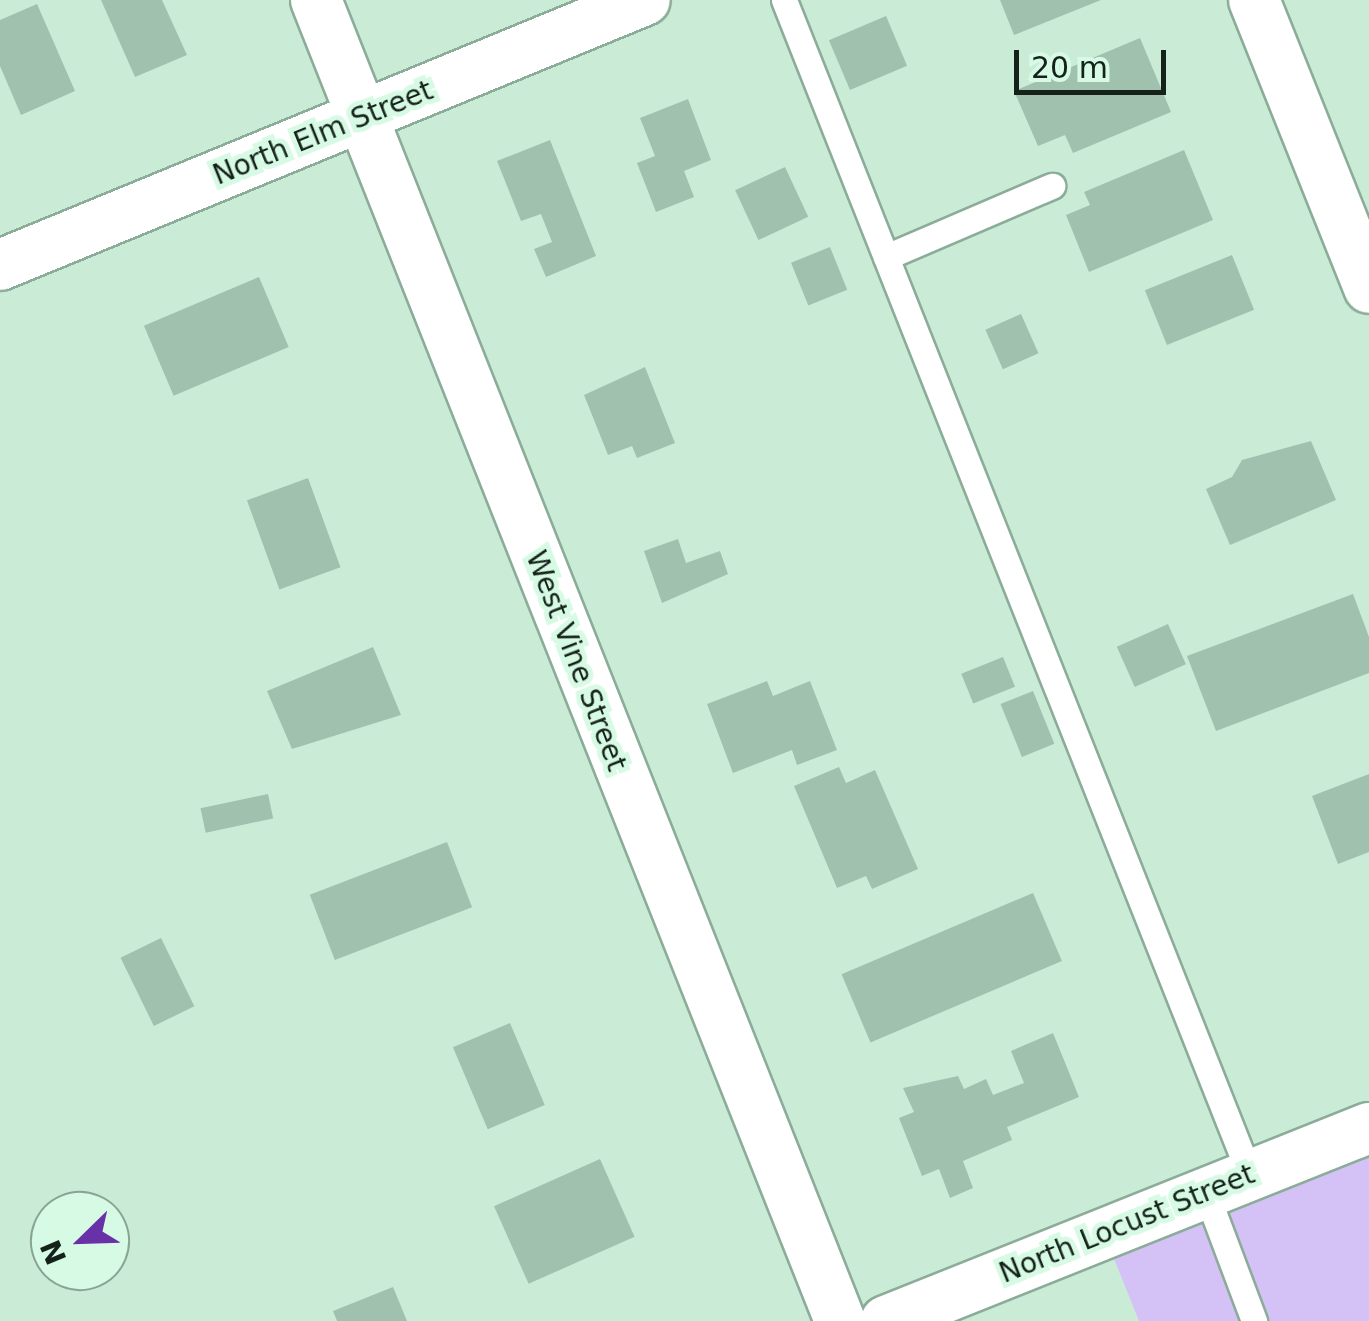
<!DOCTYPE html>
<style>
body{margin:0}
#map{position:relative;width:1369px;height:1321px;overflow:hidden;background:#caecd7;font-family:"DejaVu Sans",sans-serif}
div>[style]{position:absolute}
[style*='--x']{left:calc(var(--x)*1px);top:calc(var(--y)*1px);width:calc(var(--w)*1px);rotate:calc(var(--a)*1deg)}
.green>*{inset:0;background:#d4c2f6}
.building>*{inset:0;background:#a0c1ad;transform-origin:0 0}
.roads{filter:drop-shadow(2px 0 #8bac98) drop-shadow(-2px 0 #8bac98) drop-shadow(0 2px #8bac98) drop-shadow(0 -2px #8bac98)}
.lane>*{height:25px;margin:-12.5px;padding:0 12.5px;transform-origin:12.5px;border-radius:12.5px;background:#fff}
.street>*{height:50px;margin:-25px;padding:0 25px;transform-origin:25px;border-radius:25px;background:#fff}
span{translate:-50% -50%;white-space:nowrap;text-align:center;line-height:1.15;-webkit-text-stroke:10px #d7fae4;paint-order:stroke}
.street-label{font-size:28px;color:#15221a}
.north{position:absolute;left:30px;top:1191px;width:100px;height:100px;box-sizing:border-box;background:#d7fae4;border:2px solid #89a493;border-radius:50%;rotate:247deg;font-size:28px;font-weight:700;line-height:40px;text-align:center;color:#15221a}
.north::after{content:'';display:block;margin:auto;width:35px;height:45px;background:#6931a8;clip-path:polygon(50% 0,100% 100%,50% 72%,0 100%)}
.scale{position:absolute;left:1014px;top:50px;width:152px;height:45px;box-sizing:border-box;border:5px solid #15221a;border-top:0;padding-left:12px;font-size:30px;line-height:35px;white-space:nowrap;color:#15221a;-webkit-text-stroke:8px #d7fae4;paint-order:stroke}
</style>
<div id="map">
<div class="green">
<i style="clip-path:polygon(1369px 1128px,1369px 1321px,1139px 1321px,1104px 1234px)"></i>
</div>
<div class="building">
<i style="clip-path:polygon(101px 0,162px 0,187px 55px,135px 77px)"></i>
<i style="clip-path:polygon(1000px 0,1101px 0,1014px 35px)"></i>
<i style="clip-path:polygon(37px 4px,75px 91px,21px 115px,0 66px,0 20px)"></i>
<i style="left:886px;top:16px;width:54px;height:62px;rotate:67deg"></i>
<i style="clip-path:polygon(1140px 38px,1171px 112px,1073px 153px,1065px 135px,1038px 146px,1014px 91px)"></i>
<i style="clip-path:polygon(688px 99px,711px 160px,684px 171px,694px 197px,656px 212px,637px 163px,655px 156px,640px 118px)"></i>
<i style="clip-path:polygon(550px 140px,596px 256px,546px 277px,534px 249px,552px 242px,541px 214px,521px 221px,497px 161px)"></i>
<i style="clip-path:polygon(1184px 150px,1213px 220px,1089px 272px,1066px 215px,1090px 205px,1084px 192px)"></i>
<i style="left:785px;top:167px;width:55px;height:55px;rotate:65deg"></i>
<i style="left:830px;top:247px;width:46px;height:42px;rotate:68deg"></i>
<i style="left:1232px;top:255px;width:59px;height:94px;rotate:68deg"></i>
<i style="left:259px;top:277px;width:76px;height:125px;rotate:67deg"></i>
<i style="left:1021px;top:314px;width:43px;height:39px;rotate:66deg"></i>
<i style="clip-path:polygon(645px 367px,675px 443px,637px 458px,632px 446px,608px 455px,584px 395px)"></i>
<i style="clip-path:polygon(1311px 441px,1336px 500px,1230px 545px,1206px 489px,1232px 477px,1242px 460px)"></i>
<i style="left:308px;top:478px;width:95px;height:65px;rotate:70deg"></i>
<i style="clip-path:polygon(678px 539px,686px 563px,720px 551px,728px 574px,662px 603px,644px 551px)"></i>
<i style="clip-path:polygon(1353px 594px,1369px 637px,1369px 673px,1216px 731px,1187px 656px)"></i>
<i style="left:1168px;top:624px;width:44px;height:56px;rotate:66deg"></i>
<i style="clip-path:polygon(373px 647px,401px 715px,292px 749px,267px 691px)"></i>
<i style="left:1003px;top:657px;width:32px;height:45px;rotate:68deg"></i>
<i style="clip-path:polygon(767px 681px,773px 696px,810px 681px,837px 750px,797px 765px,792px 750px,733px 773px,707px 704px)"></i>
<i style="left:1033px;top:691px;width:57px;height:35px;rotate:68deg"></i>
<i style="clip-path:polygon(839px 767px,846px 783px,875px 770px,918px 869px,872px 889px,866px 876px,837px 888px,794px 786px)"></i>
<i style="clip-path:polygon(1369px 774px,1369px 852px,1338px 864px,1312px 796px)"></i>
<i style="left:268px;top:794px;width:25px;height:69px;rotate:78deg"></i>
<i style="left:447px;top:842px;width:70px;height:147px;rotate:69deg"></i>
<i style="left:1033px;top:893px;width:74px;height:208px;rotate:67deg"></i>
<i style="left:161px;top:938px;width:76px;height:45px;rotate:64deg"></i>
<i style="left:510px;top:1023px;width:89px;height:62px;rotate:67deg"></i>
<i style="clip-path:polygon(1053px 1033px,1079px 1097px,1007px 1127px,1012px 1140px,963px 1161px,973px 1188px,950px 1198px,939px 1169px,922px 1176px,899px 1118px,914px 1112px,903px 1088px,958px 1076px,964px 1089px,986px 1079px,993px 1095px,1024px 1083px,1011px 1051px)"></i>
<i style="left:600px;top:1159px;width:85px;height:116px;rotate:66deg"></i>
<i style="clip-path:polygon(393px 1287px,407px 1321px,337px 1321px,333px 1311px)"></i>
</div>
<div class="roads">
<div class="lane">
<i style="--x:784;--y:0;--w:1264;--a:68.37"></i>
<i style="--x:886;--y:257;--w:181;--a:-23.2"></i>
<i style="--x:1206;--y:1193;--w:137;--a:69.4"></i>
</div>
<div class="street">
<i style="--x:316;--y:0;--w:1421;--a:68.36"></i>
<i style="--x:1254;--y:0;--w:310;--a:68.2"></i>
<i style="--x:0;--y:265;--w:697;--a:-22.34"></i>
<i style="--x:886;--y:1321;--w:520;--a:-21.78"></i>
</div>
</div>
<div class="street-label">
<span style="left:323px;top:133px;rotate:-22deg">North Elm Street</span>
<span style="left:576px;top:661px;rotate:69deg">West Vine Street</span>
<span style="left:1127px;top:1224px;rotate:-22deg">North Locust Street</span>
</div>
<div class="north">N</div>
<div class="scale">20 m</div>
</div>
